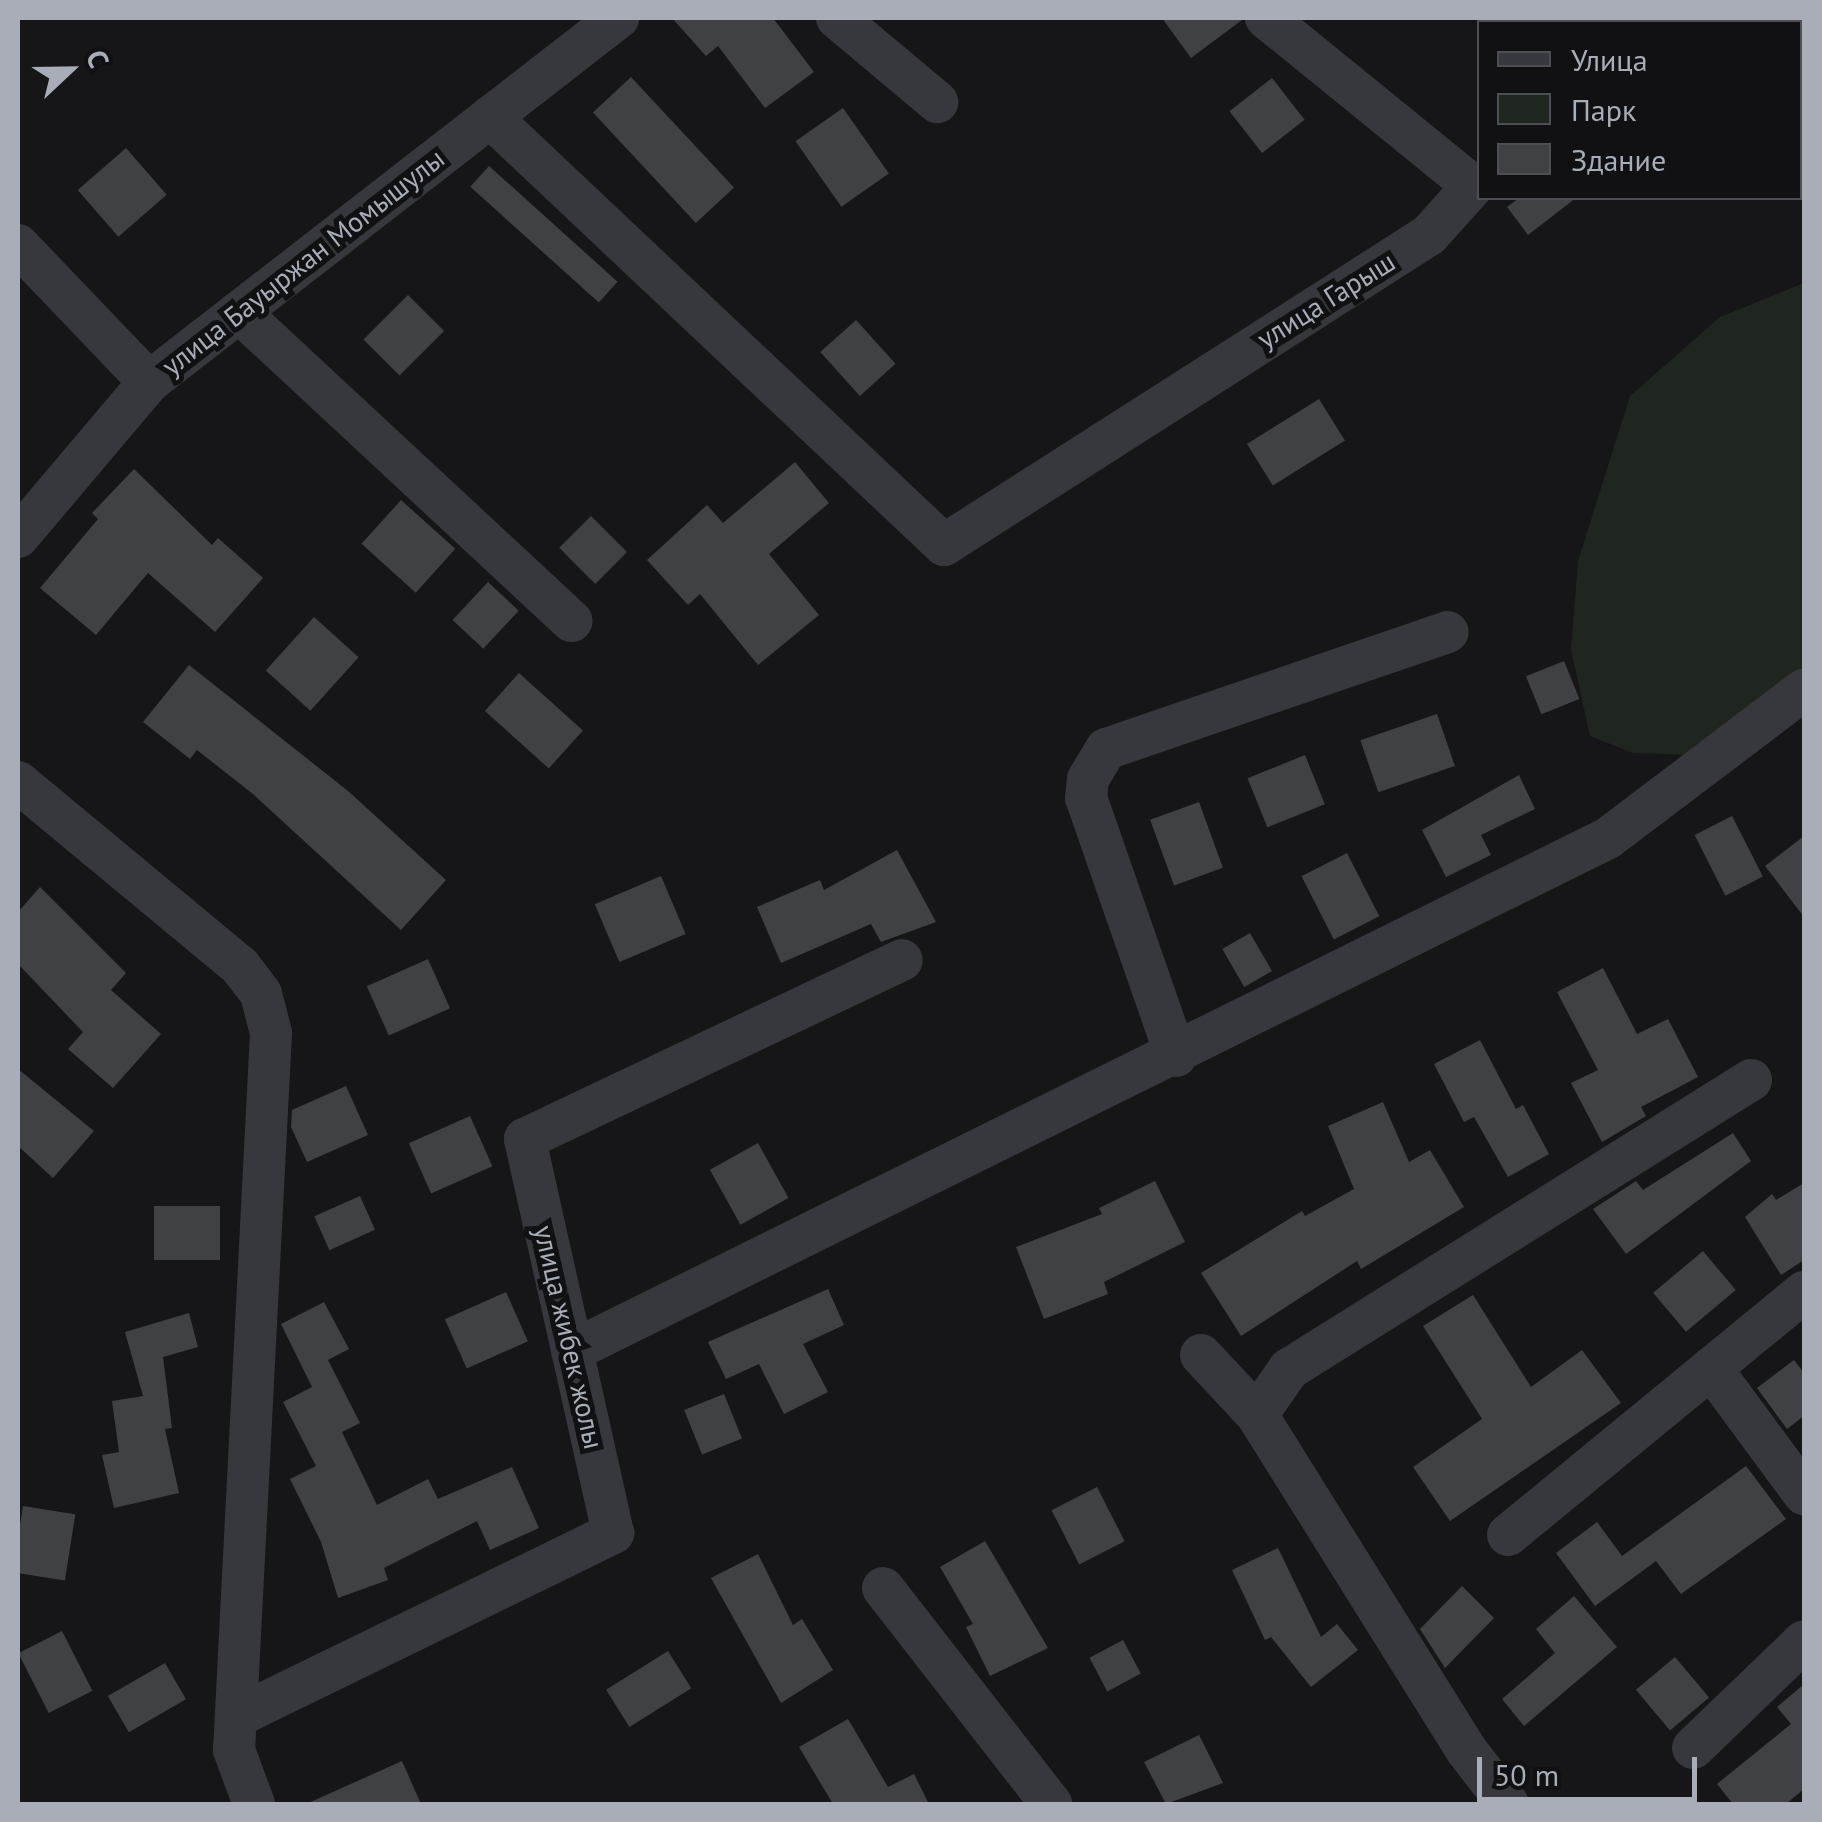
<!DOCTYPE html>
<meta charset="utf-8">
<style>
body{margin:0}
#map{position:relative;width:1822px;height:1822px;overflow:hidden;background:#161618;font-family:"PT Sans",sans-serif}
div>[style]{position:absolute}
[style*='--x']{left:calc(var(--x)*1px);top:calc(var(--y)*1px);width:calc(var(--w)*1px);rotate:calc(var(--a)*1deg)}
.green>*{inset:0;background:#1e261f}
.building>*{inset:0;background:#404145;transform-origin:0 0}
.minor>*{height:42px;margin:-21px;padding:0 21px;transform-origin:21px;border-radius:21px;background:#37383d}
span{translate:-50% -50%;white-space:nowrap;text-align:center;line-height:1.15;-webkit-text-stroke:10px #111113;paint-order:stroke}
.street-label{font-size:28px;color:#a8adb8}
.frame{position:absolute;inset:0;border:20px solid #a8adb8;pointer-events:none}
.legend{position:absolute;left:1477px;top:20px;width:325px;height:180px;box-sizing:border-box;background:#111113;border:2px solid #4d4f55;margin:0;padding:12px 18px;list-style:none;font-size:30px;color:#a8adb8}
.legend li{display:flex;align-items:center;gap:20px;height:50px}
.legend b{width:50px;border:2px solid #4d4f55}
.north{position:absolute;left:20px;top:20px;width:100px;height:100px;-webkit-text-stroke:8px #111113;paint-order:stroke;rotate:68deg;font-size:28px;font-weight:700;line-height:40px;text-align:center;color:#a8adb8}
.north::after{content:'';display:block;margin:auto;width:35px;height:45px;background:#a8adb8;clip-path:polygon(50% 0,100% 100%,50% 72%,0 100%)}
.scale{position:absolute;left:1477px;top:1757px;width:220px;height:45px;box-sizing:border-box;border:5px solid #a8adb8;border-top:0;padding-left:12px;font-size:30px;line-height:35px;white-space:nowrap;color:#a8adb8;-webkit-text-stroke:8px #111113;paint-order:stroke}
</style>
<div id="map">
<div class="green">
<i style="clip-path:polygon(1804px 283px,1804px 672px,1695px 755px,1633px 753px,1590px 736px,1571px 650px,1578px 561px,1630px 396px,1720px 317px)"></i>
</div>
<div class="building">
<i style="clip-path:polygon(672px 18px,773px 18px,814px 72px,765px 108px,718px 46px,706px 56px)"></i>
<i style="clip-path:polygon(1162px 18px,1242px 18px,1242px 20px,1191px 58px)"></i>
<i style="left:631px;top:77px;width:151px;height:52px;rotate:47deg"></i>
<i style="left:1272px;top:78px;width:53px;height:54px;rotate:52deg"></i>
<i style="left:843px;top:108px;width:80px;height:58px;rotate:55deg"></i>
<i style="left:126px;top:148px;width:62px;height:64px;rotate:49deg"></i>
<i style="left:489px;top:166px;width:173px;height:28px;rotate:42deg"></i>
<i style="clip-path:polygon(1519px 198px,1576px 198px,1528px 235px,1507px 207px)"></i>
<i style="left:408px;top:295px;width:51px;height:63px;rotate:45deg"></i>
<i style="left:856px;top:320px;width:59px;height:48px;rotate:48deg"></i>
<i style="left:1319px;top:399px;width:49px;height:85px;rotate:58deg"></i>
<i style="clip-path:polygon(795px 462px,829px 503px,769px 554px,819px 615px,758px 665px,700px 594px,688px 605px,647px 560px,707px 505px,723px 523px)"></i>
<i style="clip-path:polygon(134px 469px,212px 545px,218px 538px,263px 578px,215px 632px,148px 573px,96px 635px,40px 588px,98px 519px,92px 513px)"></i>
<i style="left:401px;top:500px;width:73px;height:59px;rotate:42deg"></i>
<i style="left:591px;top:516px;width:51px;height:45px;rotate:45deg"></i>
<i style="left:488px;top:582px;width:42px;height:52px;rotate:43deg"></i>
<i style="left:314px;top:617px;width:60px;height:72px;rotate:42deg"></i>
<i style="left:1564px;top:661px;width:41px;height:41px;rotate:68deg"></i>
<i style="clip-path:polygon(189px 665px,348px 791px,446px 880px,401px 930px,253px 794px,197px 750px,190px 759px,143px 722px)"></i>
<i style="left:519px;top:673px;width:86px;height:51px;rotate:42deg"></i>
<i style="left:1437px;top:714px;width:55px;height:81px;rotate:71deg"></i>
<i style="left:1305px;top:755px;width:53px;height:62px;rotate:68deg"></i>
<i style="clip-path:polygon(1519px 775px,1535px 809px,1481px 835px,1491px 855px,1446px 877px,1422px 830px)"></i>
<i style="left:1199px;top:802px;width:70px;height:52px;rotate:70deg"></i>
<i style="left:1732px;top:816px;width:68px;height:42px;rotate:63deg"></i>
<i style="clip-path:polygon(1804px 836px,1804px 917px,1765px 866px)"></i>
<i style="clip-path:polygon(897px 850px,936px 922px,881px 942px,871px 924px,781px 963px,757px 907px,820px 880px,824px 890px)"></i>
<i style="left:1347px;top:853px;width:71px;height:51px;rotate:63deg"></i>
<i style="left:661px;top:876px;width:63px;height:72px;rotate:67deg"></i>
<i style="clip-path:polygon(40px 887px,126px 973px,111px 990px,161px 1034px,113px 1088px,68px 1049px,83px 1032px,18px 964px,18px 912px)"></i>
<i style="left:1250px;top:933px;width:44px;height:32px;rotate:60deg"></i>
<i style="left:428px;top:959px;width:54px;height:67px;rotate:66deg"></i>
<i style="clip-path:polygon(1603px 968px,1637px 1034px,1668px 1019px,1698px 1077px,1641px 1107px,1646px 1116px,1602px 1142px,1571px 1083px,1598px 1070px,1557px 992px)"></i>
<i style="clip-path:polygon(1480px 1040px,1516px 1109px,1523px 1105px,1549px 1154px,1508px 1177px,1474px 1117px,1464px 1122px,1434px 1064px)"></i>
<i style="clip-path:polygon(18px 1069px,94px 1131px,53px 1178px,18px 1146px)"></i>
<i style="clip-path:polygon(346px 1086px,368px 1135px,307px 1162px,291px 1127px,292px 1110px)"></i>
<i style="clip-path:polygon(1383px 1102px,1409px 1162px,1430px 1150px,1464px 1207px,1361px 1269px,1357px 1261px,1241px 1336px,1201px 1273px,1302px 1211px,1305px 1216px,1354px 1189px,1328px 1126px)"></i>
<i style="left:470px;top:1116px;width:55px;height:67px;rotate:66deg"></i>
<i style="clip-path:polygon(1733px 1133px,1751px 1161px,1626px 1254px,1593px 1209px,1636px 1181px,1643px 1190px)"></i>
<i style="left:758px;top:1143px;width:63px;height:55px;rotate:61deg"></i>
<i style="clip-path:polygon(1155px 1181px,1185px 1242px,1104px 1282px,1108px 1294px,1044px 1319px,1016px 1247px,1102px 1214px,1099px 1208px)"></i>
<i style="clip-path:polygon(1804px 1183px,1804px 1260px,1781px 1275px,1745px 1217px,1772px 1194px,1776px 1200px)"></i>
<i style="left:360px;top:1196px;width:37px;height:50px;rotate:66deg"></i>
<i style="left:154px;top:1206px;width:66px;height:54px"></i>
<i style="left:1703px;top:1251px;width:51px;height:65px;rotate:50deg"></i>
<i style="clip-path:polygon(828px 1289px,844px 1325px,803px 1344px,828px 1392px,784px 1414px,759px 1364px,726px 1379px,708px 1342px)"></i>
<i style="left:506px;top:1292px;width:54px;height:67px;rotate:66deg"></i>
<i style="clip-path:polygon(1473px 1295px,1531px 1387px,1582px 1350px,1621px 1403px,1450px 1521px,1413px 1467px,1482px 1419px,1423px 1326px)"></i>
<i style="clip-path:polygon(324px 1302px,349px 1349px,328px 1360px,360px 1423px,342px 1432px,377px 1505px,428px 1479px,438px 1499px,512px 1467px,539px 1528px,490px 1550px,477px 1521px,384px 1568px,388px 1580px,338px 1598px,321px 1542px,290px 1479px,316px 1466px,283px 1402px,312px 1387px,281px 1324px)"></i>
<i style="clip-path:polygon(189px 1313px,198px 1347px,163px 1357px,172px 1428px,165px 1429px,179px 1493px,114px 1508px,102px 1455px,119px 1452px,112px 1401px,143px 1396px,125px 1332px)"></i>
<i style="clip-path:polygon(1794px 1360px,1804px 1373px,1804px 1416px,1787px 1429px,1757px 1388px)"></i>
<i style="left:724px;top:1394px;width:48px;height:43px;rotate:68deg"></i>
<i style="clip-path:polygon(1746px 1466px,1786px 1519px,1681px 1594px,1656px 1561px,1595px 1606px,1556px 1553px,1597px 1522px,1622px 1556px)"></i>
<i style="left:1097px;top:1487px;width:61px;height:51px;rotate:63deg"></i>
<i style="left:23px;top:1506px;width:53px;height:67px;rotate:9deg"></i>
<i style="clip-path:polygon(985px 1541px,1048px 1648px,990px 1676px,966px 1627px,973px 1624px,940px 1567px)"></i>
<i style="clip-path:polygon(1278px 1548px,1321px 1637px,1337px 1624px,1358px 1650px,1311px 1687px,1271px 1637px,1265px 1640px,1232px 1570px)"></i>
<i style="clip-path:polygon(758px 1554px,793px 1625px,802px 1619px,833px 1670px,781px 1703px,711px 1578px)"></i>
<i style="clip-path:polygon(1462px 1586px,1494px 1618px,1445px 1668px,1420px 1629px)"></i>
<i style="clip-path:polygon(1574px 1596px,1617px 1647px,1524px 1726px,1502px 1699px,1555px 1653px,1536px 1629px)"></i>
<i style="left:62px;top:1631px;width:67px;height:49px;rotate:63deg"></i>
<i style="left:1123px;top:1640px;width:38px;height:38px;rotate:62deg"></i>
<i style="left:668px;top:1651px;width:44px;height:73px;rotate:58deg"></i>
<i style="left:1675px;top:1657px;width:53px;height:51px;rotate:50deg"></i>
<i style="left:165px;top:1663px;width:42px;height:66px;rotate:60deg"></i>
<i style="clip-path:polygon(1804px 1684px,1804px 1789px,1786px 1804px,1733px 1804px,1717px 1784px,1791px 1724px,1777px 1707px)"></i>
<i style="clip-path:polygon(848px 1719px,888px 1787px,914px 1774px,929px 1804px,833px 1804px,799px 1747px)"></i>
<i style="clip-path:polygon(1199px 1735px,1223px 1783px,1166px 1804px,1144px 1762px)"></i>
<i style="clip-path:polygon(402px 1761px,421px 1804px,306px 1804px)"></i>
</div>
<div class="minor">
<i style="--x:837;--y:18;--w:131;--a:40"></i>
<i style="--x:490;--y:117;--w:624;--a:43.31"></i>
<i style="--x:944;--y:545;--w:576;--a:-32.59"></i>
<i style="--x:1429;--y:235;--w:66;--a:-48.1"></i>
<i style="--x:1473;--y:186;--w:267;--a:-140.9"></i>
<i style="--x:18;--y:245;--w:190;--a:46.3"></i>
<i style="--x:239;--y:312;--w:454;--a:42.9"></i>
<i style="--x:18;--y:537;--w:203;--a:-49.8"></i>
<i style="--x:149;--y:382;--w:594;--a:-37.82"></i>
<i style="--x:18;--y:782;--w:288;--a:39.7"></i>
<i style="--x:240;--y:966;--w:35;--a:53"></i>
<i style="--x:261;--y:994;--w:40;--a:75.6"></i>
<i style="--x:271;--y:1033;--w:718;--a:92.95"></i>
<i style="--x:234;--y:1750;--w:58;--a:69.7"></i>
<i style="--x:1176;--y:1056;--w:273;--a:-109.2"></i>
<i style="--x:1086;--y:798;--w:19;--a:-84"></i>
<i style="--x:1088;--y:779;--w:35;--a:-59"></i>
<i style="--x:1106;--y:749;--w:361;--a:-18.9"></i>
<i style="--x:572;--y:1351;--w:1156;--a:-26.34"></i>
<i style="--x:1608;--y:838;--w:246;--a:-37.1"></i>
<i style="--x:1201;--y:1355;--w:82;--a:47"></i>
<i style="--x:1257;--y:1415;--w:396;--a:58"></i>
<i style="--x:1467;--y:1751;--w:67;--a:52.3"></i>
<i style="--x:1711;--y:1368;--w:157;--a:53.6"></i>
<i style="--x:1257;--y:1415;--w:56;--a:-55.2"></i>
<i style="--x:1289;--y:1369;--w:545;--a:-32.03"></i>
<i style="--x:1508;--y:1535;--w:383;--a:-39.4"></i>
<i style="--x:883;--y:1588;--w:274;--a:52.1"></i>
<i style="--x:236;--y:1717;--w:420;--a:-26"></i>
<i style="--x:613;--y:1533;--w:404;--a:-102.6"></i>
<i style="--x:525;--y:1139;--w:417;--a:-25.4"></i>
<i style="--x:1693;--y:1748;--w:154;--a:-43.9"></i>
</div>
<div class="street-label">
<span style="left:303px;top:262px;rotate:-38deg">улица Бауыржан Момышулы</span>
<span style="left:1326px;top:300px;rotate:-32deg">улица Гарыш</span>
<span style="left:569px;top:1337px;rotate:77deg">улица жибек жолы</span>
</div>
<div class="frame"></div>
<ul class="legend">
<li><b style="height:12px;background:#37383d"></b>Улица</li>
<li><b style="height:28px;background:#1e261f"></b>Парк</li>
<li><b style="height:28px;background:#404145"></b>Здание</li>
</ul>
<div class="north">С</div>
<div class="scale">50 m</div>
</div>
